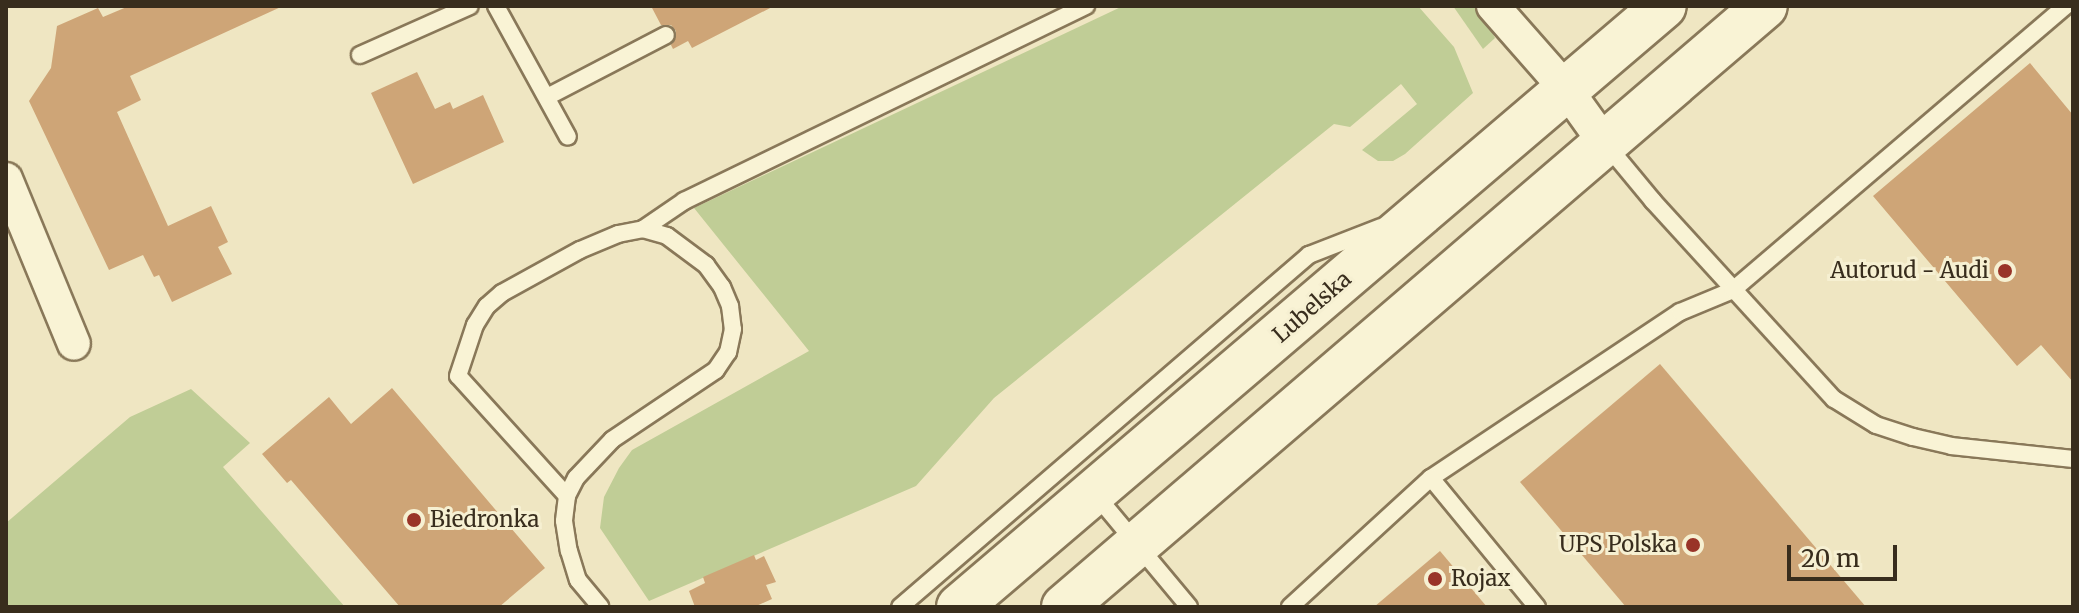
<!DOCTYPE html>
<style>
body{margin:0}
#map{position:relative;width:2079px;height:613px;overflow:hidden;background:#efe6c2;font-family:Merriweather,serif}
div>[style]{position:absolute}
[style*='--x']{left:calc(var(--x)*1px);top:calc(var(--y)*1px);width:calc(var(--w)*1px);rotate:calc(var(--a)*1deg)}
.green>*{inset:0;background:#c0cd96}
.building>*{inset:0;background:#cea577}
.roads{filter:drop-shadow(2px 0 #897859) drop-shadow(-2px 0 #897859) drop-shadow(0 2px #897859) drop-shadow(0 -2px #897859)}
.service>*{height:16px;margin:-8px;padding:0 8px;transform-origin:8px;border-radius:8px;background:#f9f3d5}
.minor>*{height:32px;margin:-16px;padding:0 16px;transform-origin:16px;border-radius:16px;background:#f9f3d5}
.secondary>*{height:44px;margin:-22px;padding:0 22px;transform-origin:22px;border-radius:22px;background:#f9f3d5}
.dots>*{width:22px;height:22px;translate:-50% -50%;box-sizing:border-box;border:4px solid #f6f0d2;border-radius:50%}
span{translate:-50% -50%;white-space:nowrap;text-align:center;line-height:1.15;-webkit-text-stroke:6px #f6f0d2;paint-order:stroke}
.poi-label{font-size:22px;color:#382d1d}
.right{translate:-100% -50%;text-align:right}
.left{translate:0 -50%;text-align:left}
.street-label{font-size:22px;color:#382d1d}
.frame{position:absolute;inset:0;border:8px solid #382d1d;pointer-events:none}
.scale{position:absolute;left:1787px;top:545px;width:110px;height:36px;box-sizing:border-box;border:4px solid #382d1d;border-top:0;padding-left:10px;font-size:24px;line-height:28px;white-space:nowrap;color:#382d1d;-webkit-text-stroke:6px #f6f0d2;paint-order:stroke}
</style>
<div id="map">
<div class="green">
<i style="clip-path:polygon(1123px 6px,1418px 6px,1454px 47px,1473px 93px,1405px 154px,1393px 161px,1378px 161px,1362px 150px,1417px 104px,1401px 84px,1350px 127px,1334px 124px,994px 398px,916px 486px,649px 601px,600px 528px,604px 497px,619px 468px,632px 450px,809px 351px,694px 208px)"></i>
<i style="clip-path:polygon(1453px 6px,1474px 6px,1486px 20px,1495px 38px,1483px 49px)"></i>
<i style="clip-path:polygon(191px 389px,250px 443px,223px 467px,345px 607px,6px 607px,6px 523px,130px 417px)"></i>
</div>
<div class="building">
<i style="clip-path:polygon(129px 6px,283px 6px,130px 76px,141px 100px,117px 112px,168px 226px,211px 206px,228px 242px,218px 247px,232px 274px,172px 302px,159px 275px,154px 277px,143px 255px,109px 270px,29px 101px,51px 68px,57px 26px,98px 8px,103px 17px)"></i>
<i style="clip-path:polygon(651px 6px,774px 6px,692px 48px,688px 41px,673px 49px,671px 45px,676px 31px,671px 25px,661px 25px)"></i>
<i style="clip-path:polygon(2030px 63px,2073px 115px,2073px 382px,2041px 345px,2017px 366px,1873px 196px)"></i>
<i style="clip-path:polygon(417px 72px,435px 109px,450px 102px,453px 109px,483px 95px,504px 142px,413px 184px,371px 93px)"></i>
<i style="clip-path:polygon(1660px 364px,1866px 607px,1626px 607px,1520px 482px)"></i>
<i style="clip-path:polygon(392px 388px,545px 568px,499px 607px,400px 607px,291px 480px,287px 483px,262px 454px,329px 397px,351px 424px)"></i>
<i style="clip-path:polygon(1440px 551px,1487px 607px,1374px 607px)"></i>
<i style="clip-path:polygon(754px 555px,756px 560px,764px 556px,776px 582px,766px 585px,772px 599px,754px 607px,695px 607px,689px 591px,705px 583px,703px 577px)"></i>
</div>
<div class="roads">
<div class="service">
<i style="--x:496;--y:6;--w:149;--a:61.2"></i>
<i style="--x:360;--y:55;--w:120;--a:-24"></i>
<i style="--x:547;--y:97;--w:134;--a:-27.5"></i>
<i style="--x:1605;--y:143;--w:75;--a:50.4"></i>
<i style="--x:1653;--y:201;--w:268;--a:47.6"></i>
<i style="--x:1834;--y:399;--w:49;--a:31.8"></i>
<i style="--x:1876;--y:425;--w:39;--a:18"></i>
<i style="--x:1913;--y:437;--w:39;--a:13"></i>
<i style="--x:1951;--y:446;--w:123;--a:6.1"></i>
<i style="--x:643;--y:229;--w:50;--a:-34.3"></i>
<i style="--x:684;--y:201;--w:447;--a:-25.9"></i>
<i style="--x:1431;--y:478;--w:299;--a:-33.7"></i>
<i style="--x:1680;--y:312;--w:57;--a:-22.5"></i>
<i style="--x:1733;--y:290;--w:438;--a:-40.5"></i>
<i style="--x:1095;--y:494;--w:147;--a:50.2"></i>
<i style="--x:567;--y:496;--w:162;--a:-132.2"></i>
<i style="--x:458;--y:376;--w:54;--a:-71.6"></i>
<i style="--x:475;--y:325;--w:22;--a:-58"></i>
<i style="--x:487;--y:306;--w:20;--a:-41"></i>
<i style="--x:502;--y:293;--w:89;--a:-28.9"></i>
<i style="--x:580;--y:250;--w:41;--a:-22.8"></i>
<i style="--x:618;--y:234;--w:25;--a:-11"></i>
<i style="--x:643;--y:229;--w:25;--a:16"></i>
<i style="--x:667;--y:236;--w:49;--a:36.6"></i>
<i style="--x:706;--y:265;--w:27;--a:54"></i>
<i style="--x:722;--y:287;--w:21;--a:67"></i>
<i style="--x:730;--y:306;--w:23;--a:83"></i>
<i style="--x:733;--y:329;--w:24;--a:102"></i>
<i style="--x:728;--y:352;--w:22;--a:124"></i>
<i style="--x:716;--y:370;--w:125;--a:146.1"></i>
<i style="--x:612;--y:440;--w:52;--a:133.5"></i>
<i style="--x:576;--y:478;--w:20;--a:117"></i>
<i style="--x:567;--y:496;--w:25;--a:97"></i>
<i style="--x:564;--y:521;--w:30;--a:81"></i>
<i style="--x:569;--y:551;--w:30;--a:73"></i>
<i style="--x:578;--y:580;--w:35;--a:50"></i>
<i style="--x:900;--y:607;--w:540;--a:-40.72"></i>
<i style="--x:1309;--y:255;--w:77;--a:-21.3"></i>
<i style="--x:1290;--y:607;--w:191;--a:-42.5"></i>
<i style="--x:1431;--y:478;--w:167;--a:50.6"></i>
</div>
<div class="minor">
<i style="--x:1493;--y:6;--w:111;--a:48.7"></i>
<i style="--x:1566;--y:89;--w:65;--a:54.4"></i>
<i style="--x:6;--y:179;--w:178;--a:67.6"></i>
</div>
<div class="secondary">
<i style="--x:959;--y:607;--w:926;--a:-40.45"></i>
<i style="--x:1064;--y:607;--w:923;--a:-40.61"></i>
</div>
</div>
<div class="dots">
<i style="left:2005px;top:271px;background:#993428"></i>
<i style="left:414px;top:520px;background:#993428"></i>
<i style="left:1693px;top:545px;background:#993428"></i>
<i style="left:1435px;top:579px;background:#993428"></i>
</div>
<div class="poi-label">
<span class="right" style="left:1989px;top:271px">Autorud - Audi</span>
<span class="left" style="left:430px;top:520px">Biedronka</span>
<span class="right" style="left:1677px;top:545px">UPS Polska</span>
<span class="left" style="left:1451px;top:579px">Rojax</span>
</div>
<div class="street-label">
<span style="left:1312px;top:307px;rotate:-41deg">Lubelska</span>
</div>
<div class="frame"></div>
<div class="scale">20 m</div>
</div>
